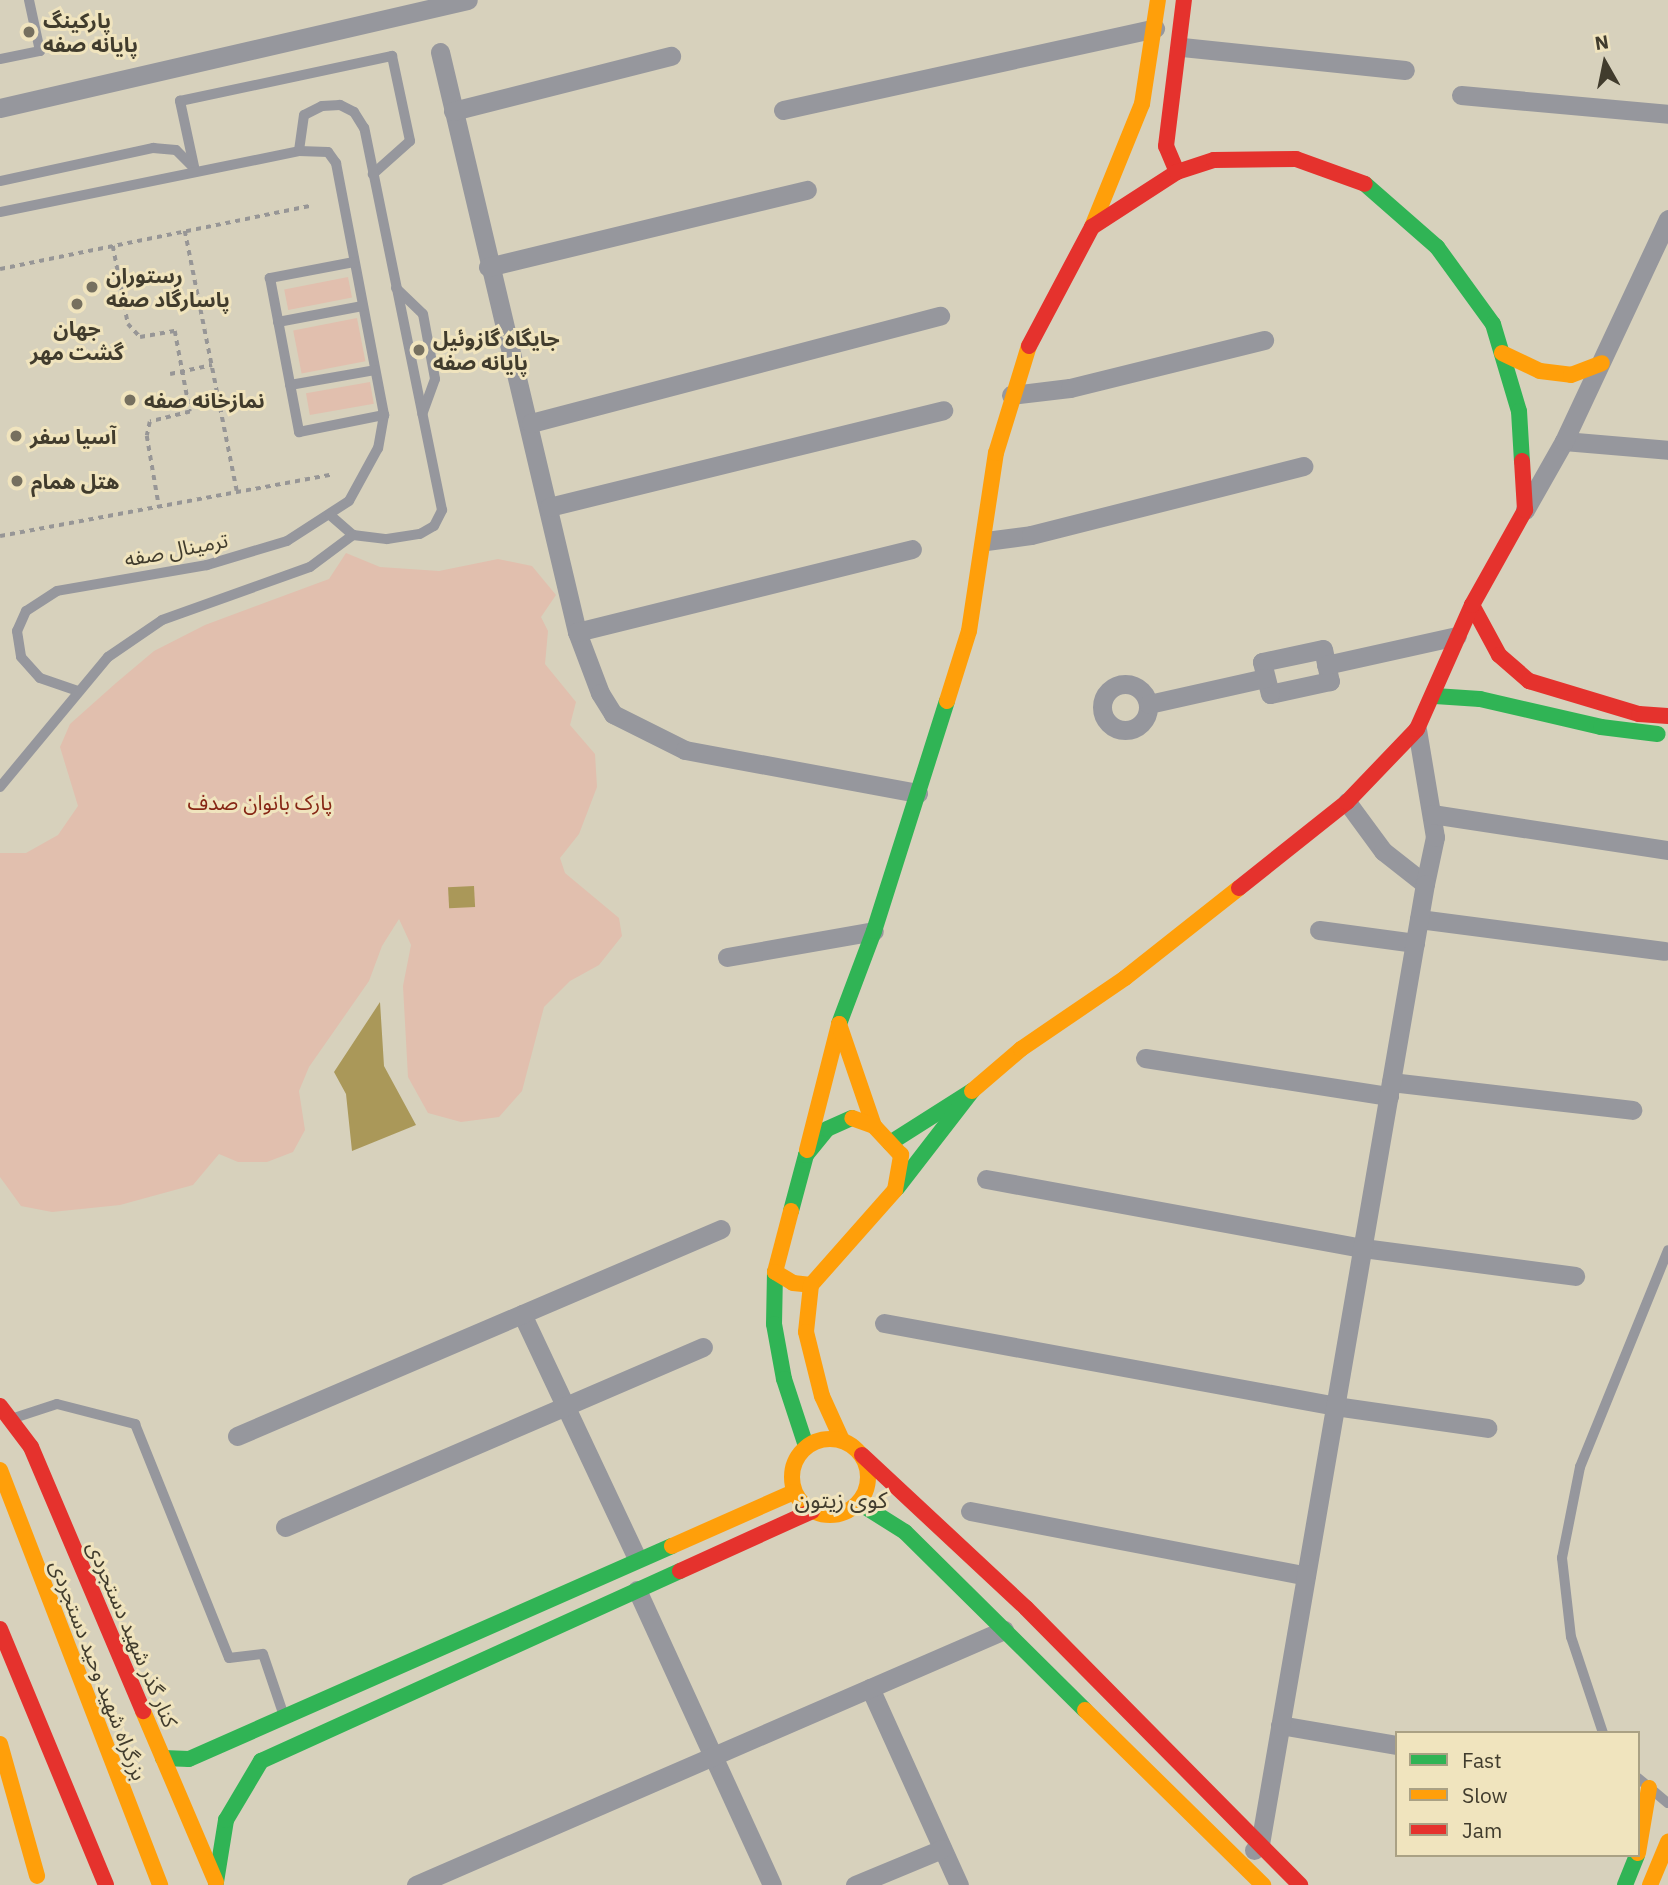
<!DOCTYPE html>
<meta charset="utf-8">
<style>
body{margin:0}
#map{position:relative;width:1668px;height:1885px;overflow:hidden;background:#d7d1bc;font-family:"IBM Plex Sans","Noto Sans Arabic",sans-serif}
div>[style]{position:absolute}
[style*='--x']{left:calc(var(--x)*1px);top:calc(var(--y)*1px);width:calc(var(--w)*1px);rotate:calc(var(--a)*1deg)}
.green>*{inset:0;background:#e1bfae;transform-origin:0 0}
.water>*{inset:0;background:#aa9859;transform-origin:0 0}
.path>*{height:3.5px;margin-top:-1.75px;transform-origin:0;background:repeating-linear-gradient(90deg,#979696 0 5px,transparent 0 10px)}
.lane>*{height:10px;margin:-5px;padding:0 5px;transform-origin:5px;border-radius:5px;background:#96979d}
.street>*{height:19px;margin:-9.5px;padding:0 9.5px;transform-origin:9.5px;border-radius:9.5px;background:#96979d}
.street>.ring{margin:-9.5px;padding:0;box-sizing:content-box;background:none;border:19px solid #96979d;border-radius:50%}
.fast>*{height:16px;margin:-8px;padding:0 8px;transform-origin:8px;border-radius:8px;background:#30b455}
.slow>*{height:16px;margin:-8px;padding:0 8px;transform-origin:8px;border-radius:8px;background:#ff9f0a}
.slow>.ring{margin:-8px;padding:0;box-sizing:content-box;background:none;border:16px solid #ff9f0a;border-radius:50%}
.jam>*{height:16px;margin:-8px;padding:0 8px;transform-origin:8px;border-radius:8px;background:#e5322d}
.dots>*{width:19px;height:19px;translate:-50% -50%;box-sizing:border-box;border:4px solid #f0e4be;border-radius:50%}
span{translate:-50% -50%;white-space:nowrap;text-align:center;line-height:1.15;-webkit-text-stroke:6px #f0e4be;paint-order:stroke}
.poi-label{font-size:21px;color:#413c2d;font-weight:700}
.left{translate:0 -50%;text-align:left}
.street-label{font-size:21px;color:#413c2d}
.park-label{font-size:21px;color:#862614}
.neighbourhood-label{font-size:23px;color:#413c2d}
.legend{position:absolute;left:1395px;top:1731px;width:245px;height:126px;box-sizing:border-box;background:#f0e4be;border:2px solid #aaa184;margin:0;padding:9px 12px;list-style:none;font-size:21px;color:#413c2d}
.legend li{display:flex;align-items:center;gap:14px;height:35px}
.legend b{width:35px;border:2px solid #aaa184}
.north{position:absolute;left:1570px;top:28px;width:70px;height:70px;-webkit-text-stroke:5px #f0e4be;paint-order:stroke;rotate:351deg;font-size:19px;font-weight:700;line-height:28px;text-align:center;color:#413c2d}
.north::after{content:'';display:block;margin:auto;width:24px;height:32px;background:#413c2d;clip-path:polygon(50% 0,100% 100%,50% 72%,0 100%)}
</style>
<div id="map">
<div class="green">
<i style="left:348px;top:277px;width:21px;height:65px;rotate:79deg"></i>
<i style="left:357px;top:318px;width:44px;height:65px;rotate:79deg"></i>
<i style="left:370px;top:382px;width:22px;height:65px;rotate:80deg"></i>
<i style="clip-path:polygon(346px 553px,380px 567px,439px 571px,498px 559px,532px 566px,556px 595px,541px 617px,548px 631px,545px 664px,576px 702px,570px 725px,595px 754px,597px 787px,579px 834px,560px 858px,565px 873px,619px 918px,622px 936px,599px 965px,570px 981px,544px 1007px,522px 1091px,499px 1117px,461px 1122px,428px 1113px,408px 1077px,403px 986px,411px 945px,399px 919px,382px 946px,369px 981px,309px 1067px,299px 1091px,305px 1130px,293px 1152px,267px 1162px,238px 1162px,219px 1154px,193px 1185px,120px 1205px,52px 1212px,21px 1206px,0 1177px,0 853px,26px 853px,58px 835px,78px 806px,60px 747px,70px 724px,116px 683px,154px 651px,205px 625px,329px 579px)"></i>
</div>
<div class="water">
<i style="left:474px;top:886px;width:21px;height:26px;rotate:87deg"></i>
<i style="clip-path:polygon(380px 1002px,384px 1066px,416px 1125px,352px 1151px,346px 1094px,334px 1072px)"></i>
</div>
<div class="path">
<i style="--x:185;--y:231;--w:265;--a:78.7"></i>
<i style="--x:113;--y:246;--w:79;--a:79.1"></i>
<i style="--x:128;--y:324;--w:18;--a:47"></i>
<i style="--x:140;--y:337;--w:36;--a:-10"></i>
<i style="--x:175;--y:331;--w:82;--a:79.5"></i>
<i style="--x:190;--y:412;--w:41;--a:166"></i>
<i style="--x:150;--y:422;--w:14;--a:102"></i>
<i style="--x:147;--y:436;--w:71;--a:80.3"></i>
<i style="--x:0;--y:269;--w:317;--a:-11.5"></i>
<i style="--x:170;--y:374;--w:43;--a:-12.1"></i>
<i style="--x:0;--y:536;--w:339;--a:-10.5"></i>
</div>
<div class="lane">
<i style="--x:0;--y:59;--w:41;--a:-11.3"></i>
<i style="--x:40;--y:51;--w:52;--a:-102.2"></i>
<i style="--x:195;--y:171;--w:72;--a:-102.1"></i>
<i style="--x:180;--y:101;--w:217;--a:-12"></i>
<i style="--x:392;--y:56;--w:87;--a:78"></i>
<i style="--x:410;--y:141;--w:50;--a:138.3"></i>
<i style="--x:0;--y:181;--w:157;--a:-12.2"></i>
<i style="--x:153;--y:148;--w:23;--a:5"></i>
<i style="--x:176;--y:150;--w:24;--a:45"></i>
<i style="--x:0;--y:212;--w:305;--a:-11.5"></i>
<i style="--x:299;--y:151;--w:29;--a:2"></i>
<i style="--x:328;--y:152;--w:14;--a:54"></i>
<i style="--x:336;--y:163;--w:257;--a:79.2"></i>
<i style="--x:384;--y:415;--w:34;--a:100"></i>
<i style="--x:378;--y:448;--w:60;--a:118.7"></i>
<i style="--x:349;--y:501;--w:74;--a:147.2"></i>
<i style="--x:287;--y:541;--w:84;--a:163.3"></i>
<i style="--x:207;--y:565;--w:152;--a:170.2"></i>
<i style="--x:57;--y:591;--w:37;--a:147"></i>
<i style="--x:26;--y:611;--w:22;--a:114"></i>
<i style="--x:17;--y:631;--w:26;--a:81"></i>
<i style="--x:21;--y:657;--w:28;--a:48"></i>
<i style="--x:40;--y:678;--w:40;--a:18.9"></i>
<i style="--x:354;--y:262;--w:86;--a:169.2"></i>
<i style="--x:270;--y:278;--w:157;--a:79.3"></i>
<i style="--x:299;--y:432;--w:87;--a:-11.3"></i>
<i style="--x:396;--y:288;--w:37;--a:44"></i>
<i style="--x:423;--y:314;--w:66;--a:79.5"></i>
<i style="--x:435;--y:379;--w:37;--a:110"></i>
<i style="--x:278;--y:322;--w:86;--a:-10.7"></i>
<i style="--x:290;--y:385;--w:86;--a:-10"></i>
<i style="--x:330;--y:515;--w:30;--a:41"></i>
<i style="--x:0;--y:787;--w:169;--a:-50.3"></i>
<i style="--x:108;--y:657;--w:65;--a:-34.4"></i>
<i style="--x:162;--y:620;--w:157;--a:-19.7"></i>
<i style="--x:310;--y:567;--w:54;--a:-36.7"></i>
<i style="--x:353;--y:535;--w:34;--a:7"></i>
<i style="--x:387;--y:539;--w:33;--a:-9"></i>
<i style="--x:420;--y:534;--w:16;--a:-30"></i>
<i style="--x:434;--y:526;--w:18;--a:-63"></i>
<i style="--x:442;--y:510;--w:390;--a:-101.5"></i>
<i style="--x:364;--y:128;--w:19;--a:-122"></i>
<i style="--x:354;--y:112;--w:16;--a:-153"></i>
<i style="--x:340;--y:105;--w:18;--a:177"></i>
<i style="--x:322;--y:106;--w:20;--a:153"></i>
<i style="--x:304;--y:115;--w:36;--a:98"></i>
<i style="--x:14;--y:1418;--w:45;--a:-18"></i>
<i style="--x:57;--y:1404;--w:81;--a:14.4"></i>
<i style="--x:135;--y:1424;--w:252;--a:68.1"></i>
<i style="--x:229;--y:1658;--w:34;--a:-7"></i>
<i style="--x:263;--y:1654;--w:62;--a:71.3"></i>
<i style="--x:1603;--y:1733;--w:101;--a:-108.4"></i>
<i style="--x:1571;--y:1637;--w:80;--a:-96.5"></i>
<i style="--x:1562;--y:1558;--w:93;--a:-78.8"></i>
<i style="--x:1580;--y:1467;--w:234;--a:-67.9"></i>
<i style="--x:1638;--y:1778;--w:39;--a:40"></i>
</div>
<div class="street">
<i style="--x:1182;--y:47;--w:224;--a:5.9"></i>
<i style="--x:440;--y:52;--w:596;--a:76.71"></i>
<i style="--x:577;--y:632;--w:65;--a:69.3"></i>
<i style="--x:600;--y:693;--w:25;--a:58"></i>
<i style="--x:613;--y:714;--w:80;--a:26.6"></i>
<i style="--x:685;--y:750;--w:237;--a:10.5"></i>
<i style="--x:1461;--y:95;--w:208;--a:5.2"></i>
<i style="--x:0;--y:108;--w:480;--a:-13"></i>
<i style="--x:783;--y:110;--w:381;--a:-12.4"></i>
<i style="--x:453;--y:111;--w:225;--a:-14.2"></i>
<i style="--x:488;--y:267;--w:328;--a:-13.6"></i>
<i style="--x:1011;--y:395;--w:59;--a:-6.8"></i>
<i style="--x:1070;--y:388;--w:200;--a:-13.9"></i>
<i style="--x:531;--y:423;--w:423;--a:-14.7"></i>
<i style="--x:1564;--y:441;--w:104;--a:4.9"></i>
<i style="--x:549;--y:507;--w:406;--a:-13.8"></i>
<i style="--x:1525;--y:510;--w:79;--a:-60.5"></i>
<i style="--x:1564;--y:441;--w:245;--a:-64.9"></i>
<i style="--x:986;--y:541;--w:45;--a:-7.6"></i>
<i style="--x:1031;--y:535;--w:281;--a:-14.2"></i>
<i style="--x:577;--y:632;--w:345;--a:-13.9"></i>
<i style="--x:1323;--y:649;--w:33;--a:78"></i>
<i style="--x:1330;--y:681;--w:61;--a:167.8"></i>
<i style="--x:1270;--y:694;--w:33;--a:-104"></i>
<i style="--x:1262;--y:662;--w:62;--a:-12"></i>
<i style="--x:1326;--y:665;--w:134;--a:-12.5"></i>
<i class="ring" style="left:1102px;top:684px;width:27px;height:27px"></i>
<i style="--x:1149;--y:704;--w:119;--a:-12.6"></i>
<i style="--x:1347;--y:802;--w:61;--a:53.7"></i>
<i style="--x:1383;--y:851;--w:53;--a:38.2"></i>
<i style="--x:1425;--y:884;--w:48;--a:-78"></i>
<i style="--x:1435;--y:837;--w:109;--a:-99.5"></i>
<i style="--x:1432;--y:814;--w:239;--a:8.7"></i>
<i style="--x:1419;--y:919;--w:247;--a:7.4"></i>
<i style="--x:1319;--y:930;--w:97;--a:7.7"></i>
<i style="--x:727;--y:957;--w:149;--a:-10"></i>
<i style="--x:1145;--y:1058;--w:247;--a:8.9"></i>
<i style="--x:1391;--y:1082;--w:243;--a:6.6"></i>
<i style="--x:986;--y:1179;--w:383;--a:10.4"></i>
<i style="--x:1363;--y:1248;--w:214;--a:7.5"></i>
<i style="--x:522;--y:1314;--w:270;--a:64.8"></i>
<i style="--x:884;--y:1323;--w:459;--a:10.4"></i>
<i style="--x:1335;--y:1406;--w:154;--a:8.2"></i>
<i style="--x:237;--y:1436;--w:526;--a:-23.16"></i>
<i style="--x:970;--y:1511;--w:342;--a:10.9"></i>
<i style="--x:285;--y:1527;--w:455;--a:-23.3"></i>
<i style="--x:637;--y:1590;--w:324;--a:65.4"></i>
<i style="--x:870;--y:1688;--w:216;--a:65.7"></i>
<i style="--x:1280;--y:1725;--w:119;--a:9.7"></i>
<i style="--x:1254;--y:1850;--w:8;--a:-45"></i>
<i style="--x:1260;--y:1844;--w:974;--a:-80.25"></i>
<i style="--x:416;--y:1885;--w:641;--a:-23.45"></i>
<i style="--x:855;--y:1885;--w:94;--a:-22.5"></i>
</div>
<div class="fast">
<i style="--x:1365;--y:184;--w:96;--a:41.2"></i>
<i style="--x:1437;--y:247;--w:95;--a:54"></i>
<i style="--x:1493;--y:324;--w:91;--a:73.4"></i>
<i style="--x:1519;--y:411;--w:50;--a:86.6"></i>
<i style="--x:1435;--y:696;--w:45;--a:3.8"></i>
<i style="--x:1480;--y:699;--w:124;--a:13"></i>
<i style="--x:1601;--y:727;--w:57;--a:7"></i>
<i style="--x:839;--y:1024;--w:99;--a:-69.4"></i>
<i style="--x:874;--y:931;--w:241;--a:-72.4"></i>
<i style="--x:890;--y:1143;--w:97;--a:-32.4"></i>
<i style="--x:972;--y:1091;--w:123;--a:127.7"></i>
<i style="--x:791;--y:1211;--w:58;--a:-75"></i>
<i style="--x:806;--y:1155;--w:33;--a:-51"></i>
<i style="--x:827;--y:1129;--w:27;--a:-24"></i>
<i style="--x:775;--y:1272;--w:52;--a:91.1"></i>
<i style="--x:774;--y:1324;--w:56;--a:79.7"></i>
<i style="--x:784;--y:1379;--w:71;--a:71.8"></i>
<i style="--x:859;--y:1503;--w:54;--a:32.2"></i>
<i style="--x:905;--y:1532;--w:253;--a:44.7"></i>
<i style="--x:163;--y:1758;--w:26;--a:2"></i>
<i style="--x:189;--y:1759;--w:528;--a:-23.8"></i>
<i style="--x:216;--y:1882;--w:63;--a:-80.8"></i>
<i style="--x:226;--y:1820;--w:69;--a:-59.3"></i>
<i style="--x:261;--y:1761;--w:460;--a:-24.4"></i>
<i style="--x:1625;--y:1885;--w:32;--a:-68"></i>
</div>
<div class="slow">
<i style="--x:1092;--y:227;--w:133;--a:-67.9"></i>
<i style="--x:1142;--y:104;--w:105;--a:-81.3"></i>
<i style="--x:1502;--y:353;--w:42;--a:25.3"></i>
<i style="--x:1540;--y:371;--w:31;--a:7"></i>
<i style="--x:1571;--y:375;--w:33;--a:-21"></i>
<i style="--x:947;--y:701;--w:73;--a:-72.6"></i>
<i style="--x:969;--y:631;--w:180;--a:-81.4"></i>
<i style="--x:996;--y:453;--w:112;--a:-72.9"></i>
<i style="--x:972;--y:1091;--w:65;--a:-40.6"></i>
<i style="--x:1021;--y:1049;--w:126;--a:-34.3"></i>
<i style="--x:1125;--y:978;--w:145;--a:-38.3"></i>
<i style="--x:807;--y:1150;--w:130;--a:-75.7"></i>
<i style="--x:839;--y:1024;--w:108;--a:71.1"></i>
<i style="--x:791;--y:1211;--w:63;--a:104.7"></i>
<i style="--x:775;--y:1272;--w:21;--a:31"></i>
<i style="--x:793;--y:1283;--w:18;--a:6"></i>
<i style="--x:811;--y:1285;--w:127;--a:-48.5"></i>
<i style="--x:895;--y:1190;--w:36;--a:-80"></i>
<i style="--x:901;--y:1155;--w:40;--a:-133"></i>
<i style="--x:874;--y:1126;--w:23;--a:-160"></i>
<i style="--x:811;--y:1285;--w:47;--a:96.1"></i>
<i style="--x:806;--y:1332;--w:66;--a:76"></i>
<i style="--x:822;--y:1396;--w:48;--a:65.6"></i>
<i class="ring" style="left:792px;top:1439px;width:60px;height:60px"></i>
<i style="--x:0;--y:1470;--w:445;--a:68.9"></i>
<i style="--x:672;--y:1546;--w:133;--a:-23.9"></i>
<i style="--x:1085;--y:1710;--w:250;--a:44.5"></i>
<i style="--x:143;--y:1711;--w:186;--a:66.9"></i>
<i style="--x:0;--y:1744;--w:137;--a:74.3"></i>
<i style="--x:1638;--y:1853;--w:66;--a:-80.4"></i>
<i style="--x:1650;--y:1885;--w:47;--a:-67.3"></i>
</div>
<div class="jam">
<i style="--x:1177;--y:172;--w:28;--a:-113"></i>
<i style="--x:1166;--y:146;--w:147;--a:-83"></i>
<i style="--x:1029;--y:346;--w:135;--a:-62.1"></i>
<i style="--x:1092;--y:227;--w:101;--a:-32.9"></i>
<i style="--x:1177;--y:172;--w:39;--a:-18"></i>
<i style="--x:1214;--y:160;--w:82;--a:-0.7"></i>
<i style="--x:1296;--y:159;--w:73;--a:19.9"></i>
<i style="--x:1472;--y:605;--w:57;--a:61.6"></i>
<i style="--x:1499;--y:655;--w:40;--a:41"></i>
<i style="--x:1529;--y:681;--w:115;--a:16.7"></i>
<i style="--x:1639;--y:714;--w:29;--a:4"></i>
<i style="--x:1239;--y:888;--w:138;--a:-38.5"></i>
<i style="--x:1347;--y:802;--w:101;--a:-46.2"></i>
<i style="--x:1417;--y:729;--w:136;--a:-66.1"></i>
<i style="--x:1472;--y:605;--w:109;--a:-60.8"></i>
<i style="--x:1525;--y:510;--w:49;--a:-93.5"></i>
<i style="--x:0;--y:1406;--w:51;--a:52.9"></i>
<i style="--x:31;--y:1447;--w:287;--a:67"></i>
<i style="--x:862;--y:1455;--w:224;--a:43"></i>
<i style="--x:1026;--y:1608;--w:390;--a:45.3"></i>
<i style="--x:680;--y:1571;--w:145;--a:-24.4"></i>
<i style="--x:0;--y:1629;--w:277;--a:67.5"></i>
</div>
<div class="dots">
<i style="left:29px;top:32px;background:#76705f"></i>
<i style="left:92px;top:287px;background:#76705f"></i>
<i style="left:77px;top:304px;background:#76705f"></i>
<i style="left:419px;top:350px;background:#76705f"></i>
<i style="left:130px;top:400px;background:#76705f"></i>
<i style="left:16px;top:436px;background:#76705f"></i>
<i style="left:17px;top:481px;background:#76705f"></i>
</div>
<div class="poi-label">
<span class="left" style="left:43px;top:32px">پارکینگ<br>پایانه صفه</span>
<span class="left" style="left:106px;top:287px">رستوران<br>پاسارگاد صفه</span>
<span style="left:77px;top:340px">جهان<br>گشت مهر</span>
<span class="left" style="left:433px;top:350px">جایگاه گازوئیل<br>پایانه صفه</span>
<span class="left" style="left:144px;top:400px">نمازخانه صفه</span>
<span class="left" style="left:30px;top:436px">آسیا سفر</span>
<span class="left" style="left:31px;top:481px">هتل همام</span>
</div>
<div class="street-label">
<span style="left:176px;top:549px;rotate:-11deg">ترمینال صفه</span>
<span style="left:133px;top:1634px;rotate:67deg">کنار گذر شهید دستجردی</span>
<span style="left:99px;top:1670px;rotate:69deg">بزرگراه شهید وحید دستجردی</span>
</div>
<div class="park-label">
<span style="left:260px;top:802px">پارک بانوان صدف</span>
</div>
<div class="neighbourhood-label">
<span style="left:841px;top:1499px">کوی زیتون</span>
</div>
<ul class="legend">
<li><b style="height:9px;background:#30b455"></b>Fast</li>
<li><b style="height:9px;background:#ff9f0a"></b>Slow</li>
<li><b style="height:9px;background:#e5322d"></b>Jam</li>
</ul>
<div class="north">N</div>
</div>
